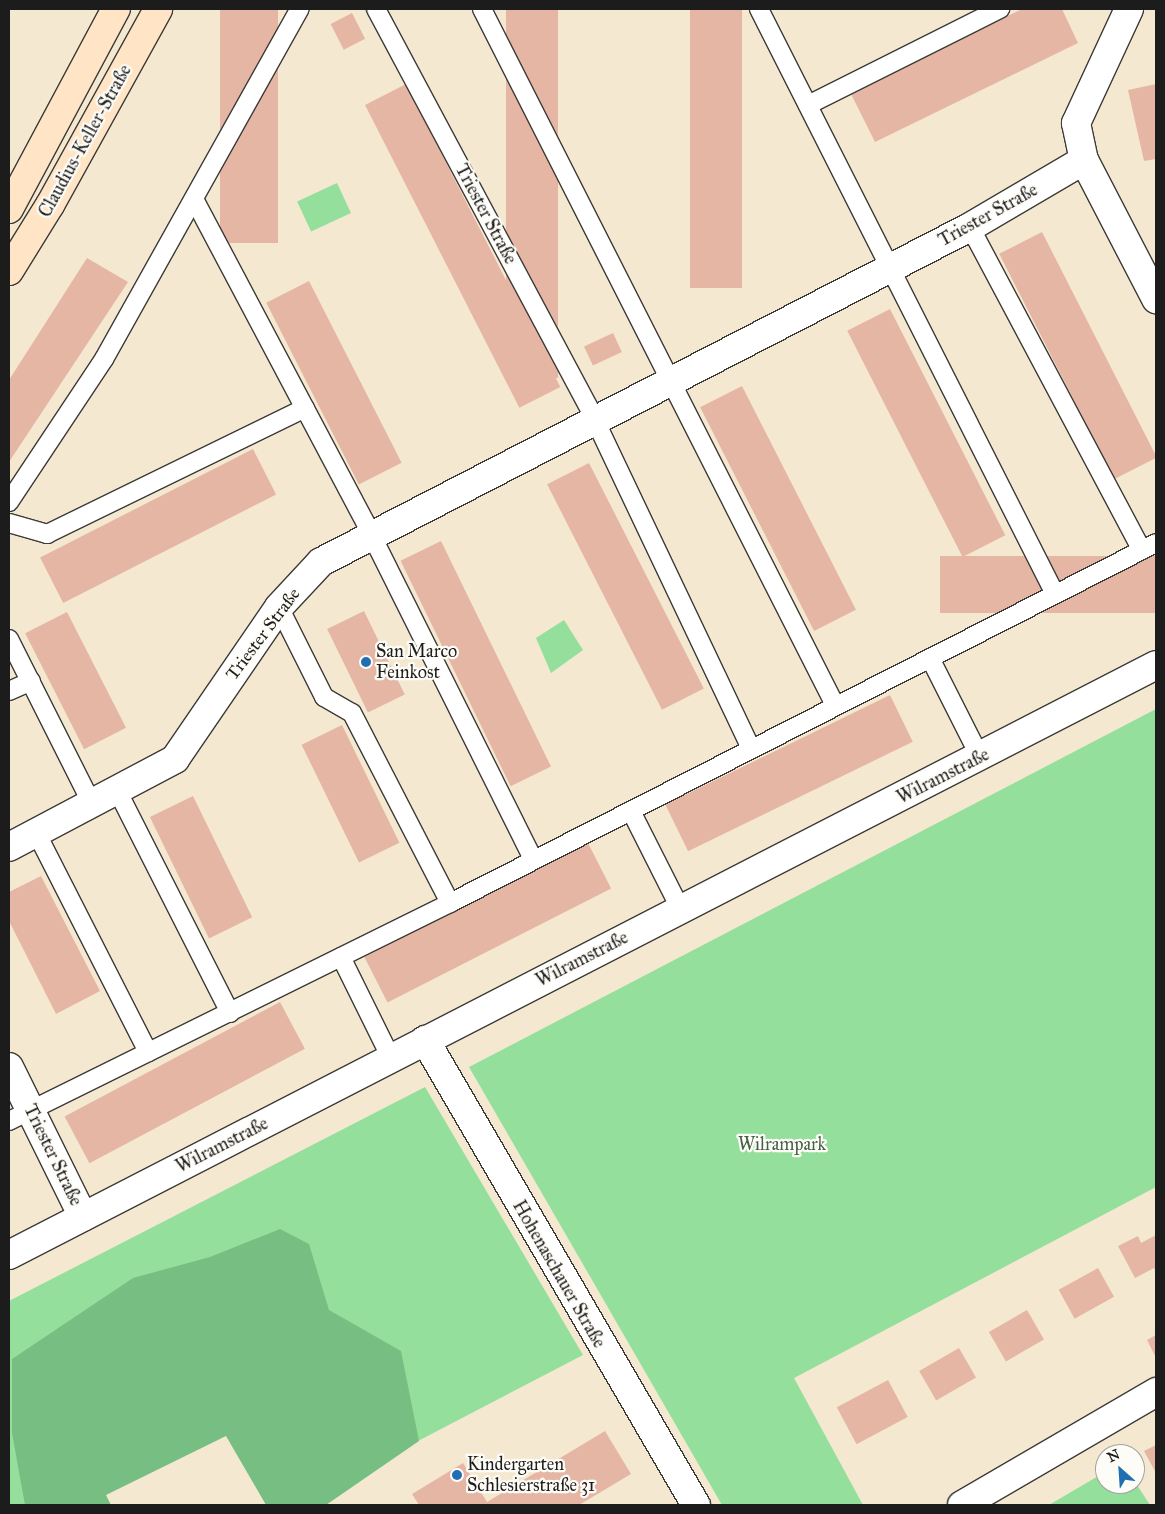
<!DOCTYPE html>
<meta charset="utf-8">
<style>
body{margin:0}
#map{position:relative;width:1165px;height:1514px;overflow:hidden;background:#f5e8d1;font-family:"IM FELL Great Primer",serif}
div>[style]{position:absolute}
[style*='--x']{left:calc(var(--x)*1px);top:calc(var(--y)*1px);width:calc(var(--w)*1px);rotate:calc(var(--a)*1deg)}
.green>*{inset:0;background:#94df9b;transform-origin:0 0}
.forest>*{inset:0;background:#77be83}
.building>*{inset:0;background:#e6b6a5;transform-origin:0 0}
.roads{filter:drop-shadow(1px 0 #3d3b37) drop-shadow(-1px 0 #3d3b37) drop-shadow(0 1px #3d3b37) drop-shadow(0 -1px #3d3b37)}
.service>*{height:18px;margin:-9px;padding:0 9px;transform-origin:9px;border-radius:9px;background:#fff}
.minor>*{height:28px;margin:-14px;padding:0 14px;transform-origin:14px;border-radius:14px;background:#fff}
.secondary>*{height:28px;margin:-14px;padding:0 14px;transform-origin:14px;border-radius:14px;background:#ffe4c6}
.dots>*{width:14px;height:14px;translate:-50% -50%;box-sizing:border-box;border:2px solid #fdfcf7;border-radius:50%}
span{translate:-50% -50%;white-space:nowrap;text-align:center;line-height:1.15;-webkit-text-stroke:4.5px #fdfcf7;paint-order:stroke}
.street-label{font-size:18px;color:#1c1c1c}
.poi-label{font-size:18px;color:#1c1c1c}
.left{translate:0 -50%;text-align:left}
.park-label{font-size:18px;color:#466048}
.frame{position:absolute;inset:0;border:10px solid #1c1c1c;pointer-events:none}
.north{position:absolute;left:1095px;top:1444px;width:50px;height:50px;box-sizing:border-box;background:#fdfcf7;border:1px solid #a3a29f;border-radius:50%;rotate:334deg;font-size:14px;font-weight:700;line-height:20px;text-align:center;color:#1c1c1c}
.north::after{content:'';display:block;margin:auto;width:18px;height:22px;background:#1f6fb2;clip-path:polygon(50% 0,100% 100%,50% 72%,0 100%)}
</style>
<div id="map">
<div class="green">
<i style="left:337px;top:183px;width:33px;height:44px;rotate:65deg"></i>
<i style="clip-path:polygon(564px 620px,583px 650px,551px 673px,536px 638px)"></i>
<i style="clip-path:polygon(1156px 709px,1156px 1187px,794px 1378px,863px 1505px,722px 1505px,469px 1067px)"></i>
<i style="clip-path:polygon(425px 1087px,583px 1355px,303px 1501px,243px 1395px,88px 1505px,9px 1505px,9px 1301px)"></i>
<i style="clip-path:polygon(1105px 1472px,1105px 1484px,1135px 1482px,1150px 1505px,1049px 1505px)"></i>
</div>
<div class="forest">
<i style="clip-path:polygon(280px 1229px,309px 1244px,329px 1310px,401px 1351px,419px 1441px,326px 1505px,266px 1505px,226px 1436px,106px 1495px,111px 1505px,25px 1505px,12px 1433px,12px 1359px,133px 1278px,210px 1257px)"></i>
</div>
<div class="building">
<i style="left:220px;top:9px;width:58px;height:234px"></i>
<i style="left:506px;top:9px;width:52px;height:369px"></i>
<i style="left:690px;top:9px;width:52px;height:279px"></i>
<i style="clip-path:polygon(1022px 9px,1062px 9px,1078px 43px,875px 142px,850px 92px)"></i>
<i style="left:352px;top:13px;width:29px;height:24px;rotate:63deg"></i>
<i style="left:406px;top:84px;width:340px;height:46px;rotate:63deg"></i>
<i style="clip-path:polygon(1156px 84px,1156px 159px,1144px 161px,1128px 90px)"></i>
<i style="left:1042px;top:232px;width:253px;height:48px;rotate:63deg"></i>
<i style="clip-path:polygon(87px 258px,128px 282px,9px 462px,9px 380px)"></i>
<i style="left:309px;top:281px;width:204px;height:48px;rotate:63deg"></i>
<i style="left:890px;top:309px;width:254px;height:48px;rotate:63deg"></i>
<i style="left:613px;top:333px;width:21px;height:32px;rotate:65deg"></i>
<i style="left:742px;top:386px;width:251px;height:47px;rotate:63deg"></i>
<i style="left:253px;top:449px;width:51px;height:239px;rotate:63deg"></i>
<i style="left:589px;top:463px;width:253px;height:47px;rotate:63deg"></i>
<i style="left:441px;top:541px;width:251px;height:45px;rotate:64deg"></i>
<i style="left:1156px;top:556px;width:57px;height:216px;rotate:90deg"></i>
<i style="left:364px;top:611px;width:93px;height:41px;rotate:64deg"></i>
<i style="left:67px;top:612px;width:130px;height:47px;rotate:63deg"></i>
<i style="left:890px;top:695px;width:52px;height:250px;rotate:64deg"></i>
<i style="left:342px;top:725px;width:131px;height:45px;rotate:64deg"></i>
<i style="left:193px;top:796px;width:135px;height:48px;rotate:64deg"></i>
<i style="left:588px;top:843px;width:51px;height:251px;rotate:63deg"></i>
<i style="clip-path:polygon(41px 876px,100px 991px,56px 1014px,9px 921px,9px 892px)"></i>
<i style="left:280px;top:1002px;width:53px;height:244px;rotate:62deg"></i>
<i style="clip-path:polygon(1156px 1235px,1156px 1273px,1154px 1268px,1135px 1278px,1118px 1246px,1138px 1236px,1141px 1243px)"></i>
<i style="left:1098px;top:1268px;width:33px;height:45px;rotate:61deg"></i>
<i style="left:1027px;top:1310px;width:34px;height:44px;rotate:60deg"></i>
<i style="clip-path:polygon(1156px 1335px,1156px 1358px,1147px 1340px)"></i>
<i style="left:959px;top:1348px;width:34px;height:46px;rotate:60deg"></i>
<i style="left:888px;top:1380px;width:42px;height:58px;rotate:62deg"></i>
<i style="clip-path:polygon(605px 1431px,631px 1474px,579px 1505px,419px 1505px,412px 1494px,463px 1463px,487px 1502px)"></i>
<i style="clip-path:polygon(1156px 1445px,1156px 1473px,1144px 1451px)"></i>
</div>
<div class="roads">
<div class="service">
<i style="--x:376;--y:9;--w:466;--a:61.9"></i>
<i style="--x:595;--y:420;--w:364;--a:64.6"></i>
<i style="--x:482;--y:9;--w:780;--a:63.11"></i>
<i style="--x:759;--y:9;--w:656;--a:63.16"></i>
<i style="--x:808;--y:105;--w:215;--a:-26.6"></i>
<i style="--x:194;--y:199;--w:379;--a:62.1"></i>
<i style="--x:371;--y:534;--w:363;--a:63.5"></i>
<i style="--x:970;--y:227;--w:366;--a:62"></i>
<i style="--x:9;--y:502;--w:172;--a:-56.4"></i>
<i style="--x:104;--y:359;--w:401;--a:-60.8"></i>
<i style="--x:9;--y:523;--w:40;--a:16"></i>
<i style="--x:47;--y:534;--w:287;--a:-26"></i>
<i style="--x:279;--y:607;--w:101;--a:63.4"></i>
<i style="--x:324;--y:697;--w:32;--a:30"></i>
<i style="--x:352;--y:713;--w:214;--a:62.7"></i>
<i style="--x:9;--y:639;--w:185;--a:63.3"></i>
<i style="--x:930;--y:658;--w:111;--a:63.2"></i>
<i style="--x:9;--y:691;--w:24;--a:-24"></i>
<i style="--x:117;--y:790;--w:250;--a:63.1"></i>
<i style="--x:631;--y:811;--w:109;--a:63.2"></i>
<i style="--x:37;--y:834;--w:245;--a:63"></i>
<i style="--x:341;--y:957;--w:113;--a:63.7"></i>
<i style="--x:9;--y:1121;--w:492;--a:-26.3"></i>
<i style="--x:450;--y:903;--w:792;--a:-27.02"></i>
</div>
<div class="minor">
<i style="--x:1129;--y:9;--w:126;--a:114.9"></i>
<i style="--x:1076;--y:123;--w:38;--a:78"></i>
<i style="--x:1084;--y:160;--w:157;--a:62.6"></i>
<i style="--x:9;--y:847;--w:188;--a:-27.9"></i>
<i style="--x:175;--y:759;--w:184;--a:-55.6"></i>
<i style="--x:279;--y:607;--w:62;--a:-47"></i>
<i style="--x:321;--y:562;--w:730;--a:-27.3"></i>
<i style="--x:970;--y:227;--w:132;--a:-30.4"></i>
<i style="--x:425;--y:1040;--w:538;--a:59.77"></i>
<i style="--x:9;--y:1067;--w:167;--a:63.7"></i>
<i style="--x:9;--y:1255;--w:1290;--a:-27.22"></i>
<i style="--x:962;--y:1505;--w:225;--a:-30.2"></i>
</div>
<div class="secondary">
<i style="--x:9;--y:209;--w:227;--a:-61.9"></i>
<i style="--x:9;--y:271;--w:78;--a:-58.2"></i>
<i style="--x:50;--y:205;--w:224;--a:-61.1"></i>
</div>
</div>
<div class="dots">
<i style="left:366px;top:662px;background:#1f6fb2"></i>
<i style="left:457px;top:1475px;background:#1f6fb2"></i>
</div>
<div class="street-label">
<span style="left:85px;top:141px;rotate:-61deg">Claudius-Keller-Straße</span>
<span style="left:486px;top:214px;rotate:62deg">Triester Straße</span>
<span style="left:988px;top:215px;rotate:-29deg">Triester Straße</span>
<span style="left:263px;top:634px;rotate:-53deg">Triester Straße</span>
<span style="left:943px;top:776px;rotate:-27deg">Wilramstraße</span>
<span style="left:582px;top:959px;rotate:-27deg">Wilramstraße</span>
<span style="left:222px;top:1145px;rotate:-27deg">Wilramstraße</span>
<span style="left:53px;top:1155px;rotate:64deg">Triester Straße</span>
<span style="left:559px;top:1274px;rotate:60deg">Hohenaschauer Straße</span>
</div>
<div class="poi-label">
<span class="left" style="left:376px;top:662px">San Marco<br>Feinkost</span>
<span class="left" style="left:467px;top:1475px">Kindergarten<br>Schlesierstraße 31</span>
</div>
<div class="park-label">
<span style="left:782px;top:1144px">Wilrampark</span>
</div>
<div class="frame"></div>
<div class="north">N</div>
</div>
